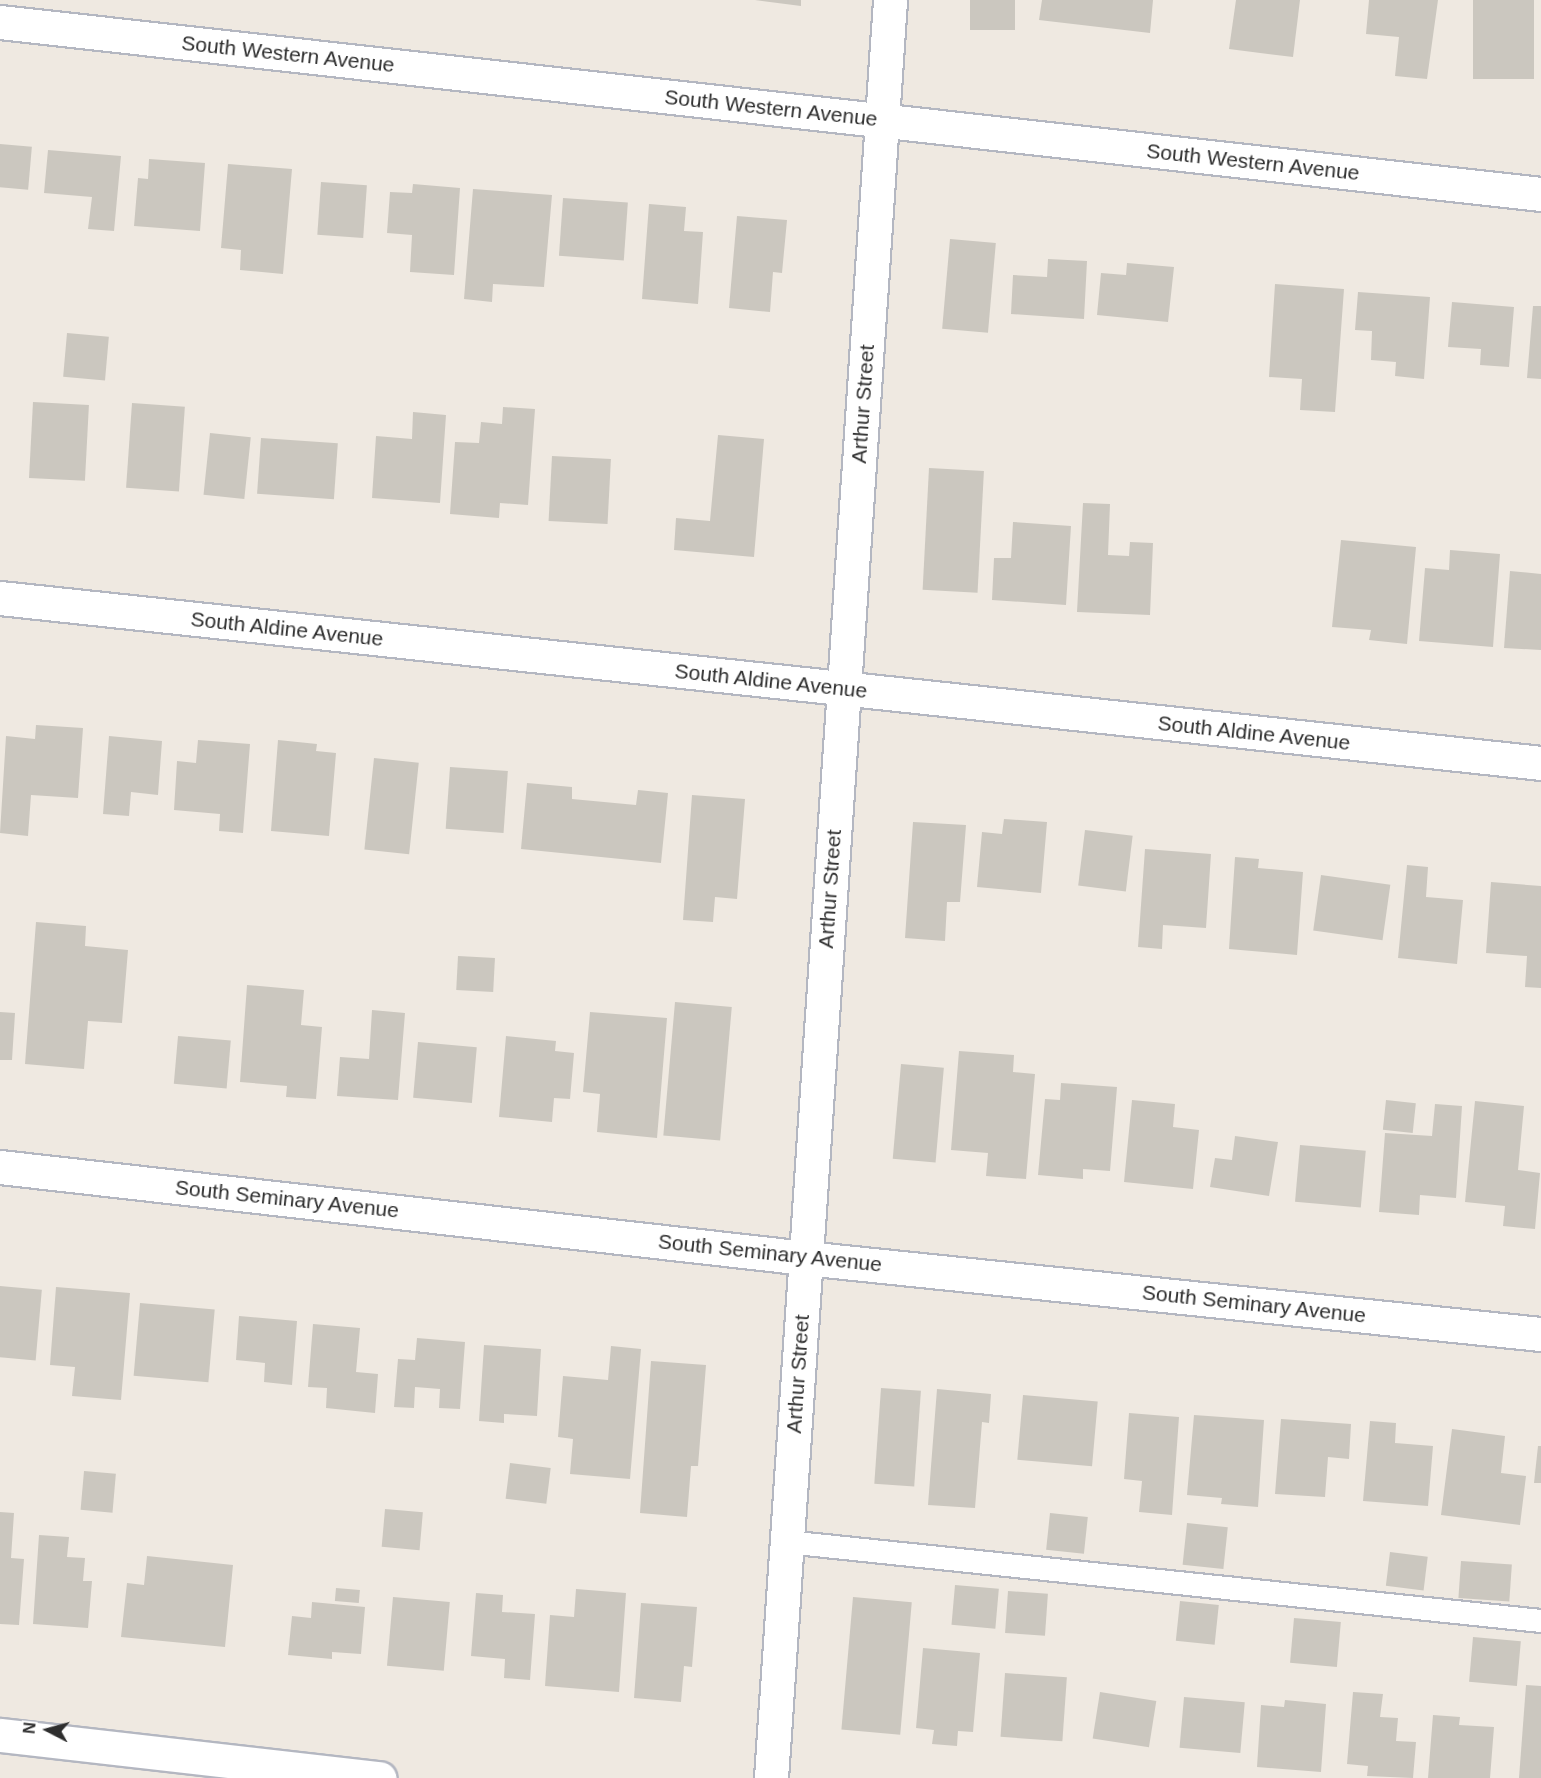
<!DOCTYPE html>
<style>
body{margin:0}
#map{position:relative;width:1541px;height:1778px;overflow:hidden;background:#efe9e1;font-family:Arial,sans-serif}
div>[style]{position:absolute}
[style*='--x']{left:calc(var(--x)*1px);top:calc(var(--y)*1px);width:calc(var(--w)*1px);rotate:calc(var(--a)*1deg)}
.building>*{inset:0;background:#cbc7bf;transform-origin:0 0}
.roads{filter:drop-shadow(2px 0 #b4b7c1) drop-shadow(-2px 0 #b4b7c1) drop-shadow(0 2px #b4b7c1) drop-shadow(0 -2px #b4b7c1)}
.lane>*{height:22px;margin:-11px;padding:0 11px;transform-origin:11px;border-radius:11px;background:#fff}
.street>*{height:33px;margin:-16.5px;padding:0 16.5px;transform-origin:16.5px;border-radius:16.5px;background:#fff}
span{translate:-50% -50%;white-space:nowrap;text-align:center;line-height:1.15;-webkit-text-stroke:5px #fff;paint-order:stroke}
.street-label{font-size:21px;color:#2e2e2e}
.north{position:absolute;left:18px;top:1700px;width:60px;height:60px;-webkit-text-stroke:4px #fff;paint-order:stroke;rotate:276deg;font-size:16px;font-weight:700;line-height:24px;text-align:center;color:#2e2e2e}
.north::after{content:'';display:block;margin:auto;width:21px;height:27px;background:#2e2e2e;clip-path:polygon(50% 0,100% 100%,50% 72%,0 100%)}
</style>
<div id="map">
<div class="building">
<i style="clip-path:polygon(755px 0,801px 0,801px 6px)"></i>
<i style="left:970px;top:0;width:45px;height:30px"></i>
<i style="clip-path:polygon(1042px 0,1153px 0,1150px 33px,1039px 20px)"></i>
<i style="clip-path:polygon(1236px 0,1300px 0,1293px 57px,1229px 49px)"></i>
<i style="clip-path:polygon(1369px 0,1438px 0,1427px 79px,1395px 76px,1399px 37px,1366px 34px)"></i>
<i style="left:1473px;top:0;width:61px;height:79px"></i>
<i style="left:0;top:144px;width:32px;height:43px;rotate:5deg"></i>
<i style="clip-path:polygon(48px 150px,121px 156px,114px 231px,88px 229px,92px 197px,44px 193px)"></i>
<i style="clip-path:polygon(149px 159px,205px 163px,200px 231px,134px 226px,138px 178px,148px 179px)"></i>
<i style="clip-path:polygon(228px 164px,292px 169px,283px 274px,240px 270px,241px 250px,221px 248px)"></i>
<i style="left:321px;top:182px;width:46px;height:53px;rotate:4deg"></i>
<i style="clip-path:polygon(413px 184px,460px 188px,454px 275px,410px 272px,412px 235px,387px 233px,390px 192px,412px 193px)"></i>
<i style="clip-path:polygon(473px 189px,552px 195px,544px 287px,493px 284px,492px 302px,464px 299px)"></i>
<i style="left:563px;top:198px;width:65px;height:58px;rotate:4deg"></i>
<i style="clip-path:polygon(649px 204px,686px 207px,684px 231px,703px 232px,698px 304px,642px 299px)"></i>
<i style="clip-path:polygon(737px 216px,787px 220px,782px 273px,773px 272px,770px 312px,729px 308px)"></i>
<i style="left:950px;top:239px;width:46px;height:90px;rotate:5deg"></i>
<i style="clip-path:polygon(1048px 259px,1087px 261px,1084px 319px,1011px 314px,1013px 275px,1047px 277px)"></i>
<i style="clip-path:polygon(1127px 263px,1174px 267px,1168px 322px,1097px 315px,1101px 273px,1126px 275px)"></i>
<i style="clip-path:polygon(1275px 284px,1344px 289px,1335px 412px,1300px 410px,1302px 379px,1269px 377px)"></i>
<i style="clip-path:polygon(1358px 292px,1430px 297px,1424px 379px,1395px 376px,1396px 362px,1371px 360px,1372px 331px,1355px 330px)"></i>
<i style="clip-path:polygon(1452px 302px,1514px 307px,1509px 367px,1480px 365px,1481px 349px,1448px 347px)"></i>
<i style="clip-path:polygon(1533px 306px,1541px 306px,1541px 379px,1527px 378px)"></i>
<i style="left:67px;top:333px;width:42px;height:44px;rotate:5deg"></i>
<i style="left:33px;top:402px;width:56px;height:76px;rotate:3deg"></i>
<i style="left:132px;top:403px;width:53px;height:85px;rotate:4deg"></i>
<i style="clip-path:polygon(503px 407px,535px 409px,528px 505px,500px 503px,499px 518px,450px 514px,455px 442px,479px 443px,481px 422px,502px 424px)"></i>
<i style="clip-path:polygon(413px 412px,446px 415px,440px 503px,372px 498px,376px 436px,412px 439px)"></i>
<i style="left:210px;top:433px;width:41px;height:62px;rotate:6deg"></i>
<i style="clip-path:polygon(718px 435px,764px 439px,754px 557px,674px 550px,676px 518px,710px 521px)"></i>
<i style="left:261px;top:438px;width:77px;height:56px;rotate:4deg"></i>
<i style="left:552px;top:456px;width:59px;height:65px;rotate:3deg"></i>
<i style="left:929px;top:468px;width:55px;height:122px;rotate:3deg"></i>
<i style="clip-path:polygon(1083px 503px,1110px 504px,1108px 555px,1129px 556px,1130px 542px,1153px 543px,1150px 615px,1077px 612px)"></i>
<i style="clip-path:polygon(1013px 522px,1071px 526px,1066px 605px,992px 600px,994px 558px,1011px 558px)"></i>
<i style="clip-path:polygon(1341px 540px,1416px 547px,1407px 644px,1369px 640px,1371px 630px,1332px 627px)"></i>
<i style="clip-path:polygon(1450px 550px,1500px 554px,1493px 647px,1419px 641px,1425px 568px,1449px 570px)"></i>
<i style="clip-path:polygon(1510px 571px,1541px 574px,1541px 650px,1504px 648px)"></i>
<i style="clip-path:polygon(36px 725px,83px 728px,78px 798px,31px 795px,28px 836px,0 833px,6px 736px,35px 739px)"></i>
<i style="clip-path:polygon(109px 736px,162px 741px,158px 795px,131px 792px,129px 816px,103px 814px)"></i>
<i style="clip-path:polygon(198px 740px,250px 744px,243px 833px,219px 831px,220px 814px,174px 810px,177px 761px,196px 763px)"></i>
<i style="clip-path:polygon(278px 740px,317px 744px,316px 751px,336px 753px,329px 836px,271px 831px)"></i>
<i style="left:374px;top:758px;width:45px;height:92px;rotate:6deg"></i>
<i style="left:450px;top:767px;width:58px;height:62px;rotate:4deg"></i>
<i style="clip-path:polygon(527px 783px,572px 787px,572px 799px,636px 805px,638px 790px,668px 793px,661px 863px,521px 849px)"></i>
<i style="clip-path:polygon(692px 795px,745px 799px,737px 899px,715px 897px,713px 922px,683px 920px)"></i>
<i style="clip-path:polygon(1004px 819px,1047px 822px,1041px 893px,977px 887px,982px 832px,1002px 834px)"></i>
<i style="clip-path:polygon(913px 822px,966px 825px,960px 902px,947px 902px,945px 941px,905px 938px)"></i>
<i style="left:1085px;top:830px;width:48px;height:56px;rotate:7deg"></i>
<i style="clip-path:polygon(1145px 849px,1211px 854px,1206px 928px,1163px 925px,1162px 949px,1138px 947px)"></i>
<i style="clip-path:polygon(1235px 857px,1259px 859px,1258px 868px,1303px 872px,1297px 955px,1229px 949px)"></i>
<i style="clip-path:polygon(1407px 865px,1428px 867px,1426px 897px,1463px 900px,1457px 964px,1398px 958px)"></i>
<i style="left:1321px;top:875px;width:70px;height:56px;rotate:8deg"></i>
<i style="clip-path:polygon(1491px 882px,1541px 886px,1541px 988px,1525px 987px,1527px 956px,1486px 953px)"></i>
<i style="clip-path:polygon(36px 922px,86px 926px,85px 946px,128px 950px,122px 1023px,88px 1021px,84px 1069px,25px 1064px)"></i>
<i style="left:458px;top:956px;width:37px;height:34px;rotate:3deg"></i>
<i style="clip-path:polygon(247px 985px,304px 990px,301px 1025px,322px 1027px,316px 1099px,286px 1097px,287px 1086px,240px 1082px)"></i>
<i style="left:675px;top:1002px;width:57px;height:134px;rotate:5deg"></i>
<i style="clip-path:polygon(372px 1010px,405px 1013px,398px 1100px,337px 1096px,340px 1057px,369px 1059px)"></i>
<i style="clip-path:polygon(0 1012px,15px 1013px,12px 1060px,0 1060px)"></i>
<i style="clip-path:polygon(590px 1012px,667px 1018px,657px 1138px,597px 1132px,600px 1094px,583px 1092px)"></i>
<i style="left:178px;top:1036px;width:53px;height:48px;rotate:5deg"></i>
<i style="clip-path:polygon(506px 1036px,556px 1041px,555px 1051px,574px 1053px,570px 1099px,554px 1098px,552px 1122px,499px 1117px)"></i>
<i style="left:418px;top:1042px;width:59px;height:56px;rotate:5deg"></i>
<i style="clip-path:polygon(959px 1051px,1014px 1055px,1013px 1072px,1035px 1074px,1026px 1179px,986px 1176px,988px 1153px,951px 1150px)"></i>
<i style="left:901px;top:1064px;width:43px;height:95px;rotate:5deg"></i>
<i style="clip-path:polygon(1061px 1083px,1117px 1087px,1110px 1171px,1083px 1169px,1083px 1179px,1038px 1175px,1045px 1099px,1060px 1100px)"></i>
<i style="clip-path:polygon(1132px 1100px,1175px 1104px,1173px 1127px,1199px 1130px,1193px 1189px,1124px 1182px)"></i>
<i style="left:1386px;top:1100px;width:30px;height:30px;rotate:6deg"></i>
<i style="clip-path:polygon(1475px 1101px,1524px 1106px,1518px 1170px,1540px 1173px,1535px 1229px,1503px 1226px,1505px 1206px,1465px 1202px)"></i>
<i style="clip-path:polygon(1435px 1104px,1462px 1106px,1456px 1198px,1420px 1195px,1419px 1215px,1379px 1212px,1385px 1133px,1432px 1136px)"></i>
<i style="clip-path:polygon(1235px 1136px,1278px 1142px,1269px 1196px,1210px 1187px,1215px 1158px,1232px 1160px)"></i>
<i style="left:1300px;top:1145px;width:66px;height:57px;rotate:5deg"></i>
<i style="left:0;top:1286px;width:42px;height:71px;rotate:5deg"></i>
<i style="clip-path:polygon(56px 1287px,130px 1293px,121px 1400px,72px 1396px,75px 1367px,50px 1365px)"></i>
<i style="left:140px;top:1303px;width:75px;height:73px;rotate:5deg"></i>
<i style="clip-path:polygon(239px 1316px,297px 1321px,292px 1385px,264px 1382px,265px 1363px,236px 1360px)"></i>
<i style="clip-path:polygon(313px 1324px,360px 1328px,356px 1372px,378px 1374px,375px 1413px,326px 1408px,327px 1388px,308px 1387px)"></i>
<i style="clip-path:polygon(417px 1338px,465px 1342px,460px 1409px,439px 1408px,440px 1389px,415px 1387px,414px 1408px,394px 1407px,398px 1359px,415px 1360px)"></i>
<i style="clip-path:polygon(484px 1345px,541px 1349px,537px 1416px,504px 1414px,504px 1423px,479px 1421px)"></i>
<i style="clip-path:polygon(611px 1346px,641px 1349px,630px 1479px,570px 1474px,573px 1439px,558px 1437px,563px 1376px,608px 1380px)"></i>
<i style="clip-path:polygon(651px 1361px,706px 1365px,698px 1466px,691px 1466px,687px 1517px,640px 1513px)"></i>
<i style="left:881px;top:1388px;width:40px;height:96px;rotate:4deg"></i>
<i style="clip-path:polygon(937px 1389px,991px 1394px,989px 1423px,982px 1422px,975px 1508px,928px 1505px)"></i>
<i style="left:1023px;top:1395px;width:75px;height:65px;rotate:5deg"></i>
<i style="clip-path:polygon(1129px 1413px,1179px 1417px,1172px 1515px,1139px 1512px,1142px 1481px,1124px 1479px)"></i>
<i style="clip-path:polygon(1194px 1415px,1264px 1420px,1258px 1507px,1221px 1504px,1222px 1498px,1187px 1495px)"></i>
<i style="clip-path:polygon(1281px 1419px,1351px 1424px,1349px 1459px,1328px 1457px,1325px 1497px,1275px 1494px)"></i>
<i style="clip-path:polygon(1370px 1421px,1396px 1423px,1395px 1443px,1433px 1446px,1428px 1506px,1363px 1501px)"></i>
<i style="clip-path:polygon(1452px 1429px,1505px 1436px,1501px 1473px,1526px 1476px,1520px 1525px,1441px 1515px)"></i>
<i style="clip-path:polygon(1538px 1446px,1541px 1446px,1541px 1483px,1534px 1483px)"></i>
<i style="left:510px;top:1463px;width:41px;height:36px;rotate:7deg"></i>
<i style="left:84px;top:1471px;width:32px;height:39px;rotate:5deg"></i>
<i style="left:385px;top:1509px;width:38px;height:38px;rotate:5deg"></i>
<i style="clip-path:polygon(0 1512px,14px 1513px,11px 1558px,24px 1559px,19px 1625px,0 1624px)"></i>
<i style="left:1050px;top:1513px;width:38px;height:37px;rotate:6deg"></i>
<i style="left:1187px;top:1523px;width:41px;height:42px;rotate:6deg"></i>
<i style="clip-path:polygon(39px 1535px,69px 1537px,67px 1557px,85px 1558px,83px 1581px,92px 1581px,88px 1628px,33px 1624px)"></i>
<i style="left:1390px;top:1552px;width:38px;height:34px;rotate:7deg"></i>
<i style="clip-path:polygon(147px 1556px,233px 1565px,225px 1647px,121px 1637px,127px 1583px,144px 1585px)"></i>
<i style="left:1461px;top:1561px;width:51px;height:37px;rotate:4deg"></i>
<i style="left:955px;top:1585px;width:44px;height:40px;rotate:5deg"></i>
<i style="left:336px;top:1588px;width:24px;height:13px;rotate:5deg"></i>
<i style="clip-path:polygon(576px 1589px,626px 1593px,619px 1692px,545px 1686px,550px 1615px,574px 1617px)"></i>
<i style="left:1008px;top:1591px;width:40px;height:42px;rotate:4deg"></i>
<i style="clip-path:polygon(476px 1593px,503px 1595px,502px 1612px,535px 1614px,530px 1680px,504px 1678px,505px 1659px,471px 1656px)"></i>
<i style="left:393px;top:1597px;width:57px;height:69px;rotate:5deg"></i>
<i style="left:853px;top:1597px;width:59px;height:133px;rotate:5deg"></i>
<i style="left:1180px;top:1601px;width:39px;height:40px;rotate:6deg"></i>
<i style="clip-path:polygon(312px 1602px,365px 1607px,361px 1654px,332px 1652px,332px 1659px,288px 1655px,292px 1616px,311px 1618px)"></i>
<i style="clip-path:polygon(641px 1603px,697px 1607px,692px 1667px,684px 1666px,681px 1702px,634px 1698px)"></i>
<i style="left:1294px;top:1618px;width:47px;height:45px;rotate:5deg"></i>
<i style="left:1473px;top:1637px;width:48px;height:45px;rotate:5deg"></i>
<i style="clip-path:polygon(923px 1648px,980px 1653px,973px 1732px,958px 1731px,957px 1746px,932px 1744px,934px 1730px,916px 1728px)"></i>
<i style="left:1005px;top:1673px;width:62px;height:64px;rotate:4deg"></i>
<i style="clip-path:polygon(1526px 1685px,1541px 1686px,1541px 1778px,1519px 1778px)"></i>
<i style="left:1100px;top:1692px;width:57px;height:47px;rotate:9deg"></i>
<i style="clip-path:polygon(1353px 1692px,1383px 1694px,1380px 1717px,1398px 1718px,1396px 1741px,1416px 1742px,1413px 1778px,1367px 1776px,1368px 1766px,1347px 1764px)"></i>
<i style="left:1184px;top:1697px;width:61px;height:51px;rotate:5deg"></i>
<i style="clip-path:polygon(1285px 1700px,1326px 1704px,1321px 1772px,1257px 1767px,1261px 1705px,1284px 1707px)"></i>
<i style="clip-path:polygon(1433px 1715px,1460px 1717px,1459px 1725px,1494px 1727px,1490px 1778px,1428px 1778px)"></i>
</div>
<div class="roads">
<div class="lane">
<i style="--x:787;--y:1542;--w:758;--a:5.98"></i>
</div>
<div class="street">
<i style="--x:0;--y:22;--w:1551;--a:6.37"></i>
<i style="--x:0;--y:598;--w:1550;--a:6.11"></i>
<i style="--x:0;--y:1167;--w:810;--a:6.45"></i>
<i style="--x:805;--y:1258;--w:740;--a:5.9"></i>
<i style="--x:0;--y:1735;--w:382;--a:6.5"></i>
<i style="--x:771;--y:1778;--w:1782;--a:-86.17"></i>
</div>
</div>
<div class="street-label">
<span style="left:288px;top:54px;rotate:6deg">South Western Avenue</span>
<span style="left:771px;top:108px;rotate:6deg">South Western Avenue</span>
<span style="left:1253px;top:162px;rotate:6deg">South Western Avenue</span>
<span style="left:863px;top:404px;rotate:-86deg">Arthur Street</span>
<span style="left:287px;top:629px;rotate:6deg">South Aldine Avenue</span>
<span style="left:771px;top:681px;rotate:6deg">South Aldine Avenue</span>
<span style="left:1254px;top:733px;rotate:6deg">South Aldine Avenue</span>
<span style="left:830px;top:889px;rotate:-86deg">Arthur Street</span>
<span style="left:287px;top:1199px;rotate:6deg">South Seminary Avenue</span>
<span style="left:770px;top:1253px;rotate:6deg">South Seminary Avenue</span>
<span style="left:1254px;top:1304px;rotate:6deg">South Seminary Avenue</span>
<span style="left:798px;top:1374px;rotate:-86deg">Arthur Street</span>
</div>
<div class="north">N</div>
</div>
